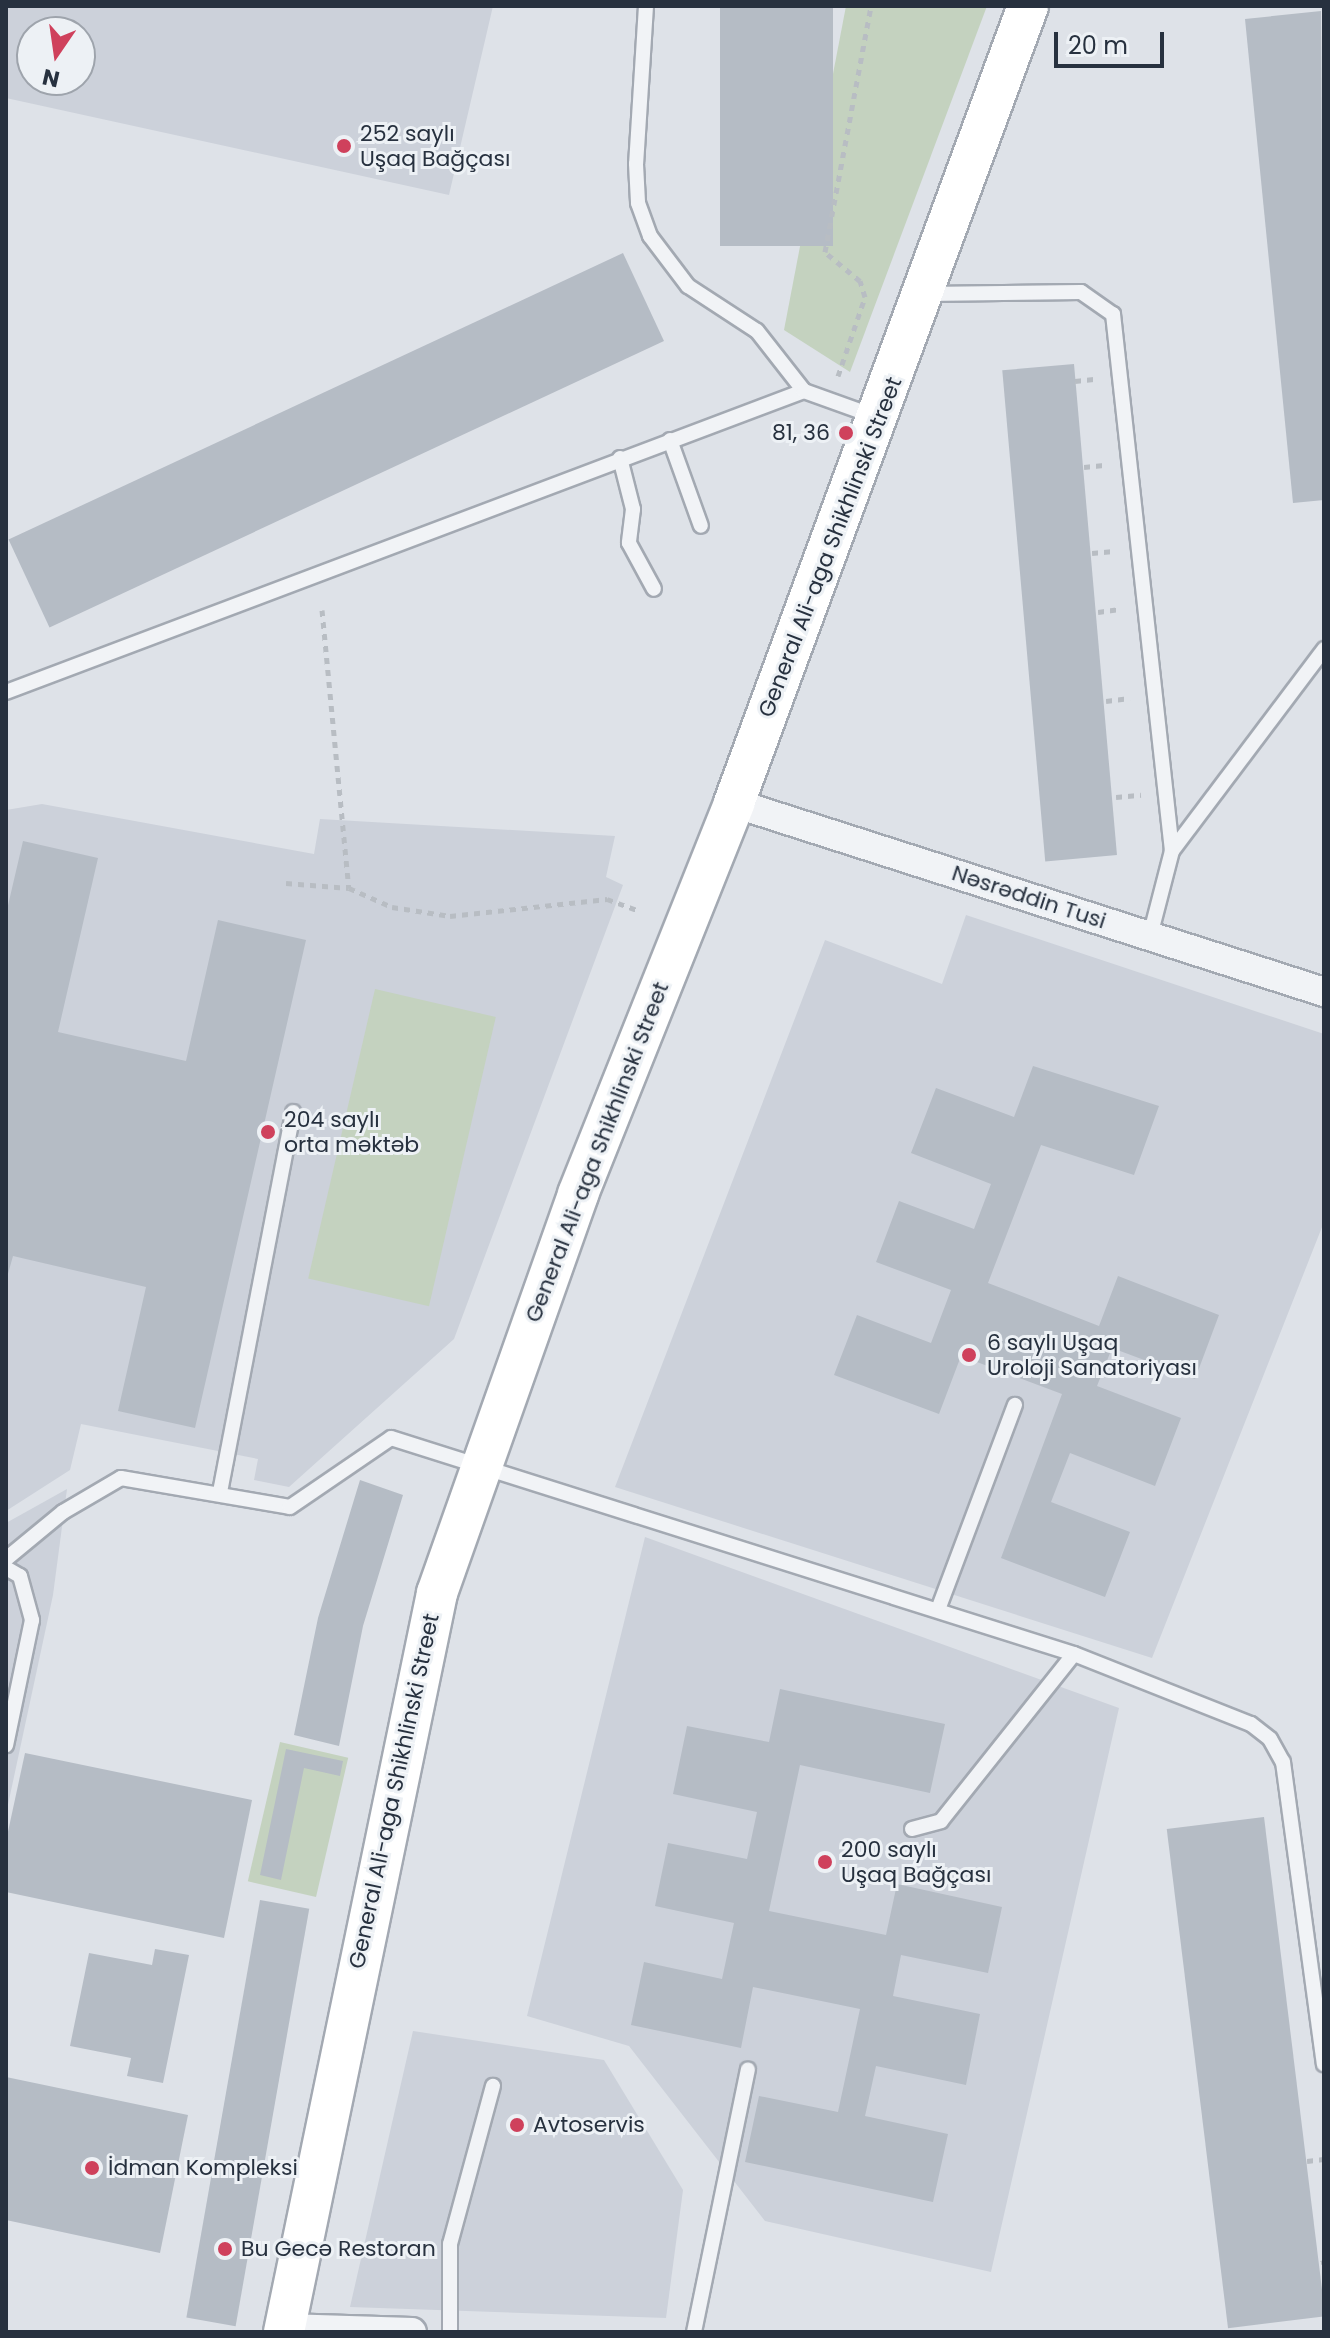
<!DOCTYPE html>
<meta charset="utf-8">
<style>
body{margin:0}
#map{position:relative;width:1330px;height:2338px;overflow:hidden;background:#dee2e8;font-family:Poppins,sans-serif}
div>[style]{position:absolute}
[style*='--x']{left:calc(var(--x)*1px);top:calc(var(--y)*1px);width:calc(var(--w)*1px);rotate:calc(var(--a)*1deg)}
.built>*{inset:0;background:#ccd1da}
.green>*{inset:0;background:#c4d2bf;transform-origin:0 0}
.building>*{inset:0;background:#b5bcc5;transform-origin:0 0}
.path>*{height:5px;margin-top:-2.5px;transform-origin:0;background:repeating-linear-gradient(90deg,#b8bdc3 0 6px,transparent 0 12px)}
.roads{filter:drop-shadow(2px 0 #a3a9b2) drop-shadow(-2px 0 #a3a9b2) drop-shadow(0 2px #a3a9b2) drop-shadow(0 -2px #a3a9b2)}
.lane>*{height:14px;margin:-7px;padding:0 7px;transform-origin:7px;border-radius:7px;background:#f1f3f6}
.street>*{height:28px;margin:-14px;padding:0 14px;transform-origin:14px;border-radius:14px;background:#f1f3f6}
.secondary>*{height:40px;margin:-20px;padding:0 20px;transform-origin:20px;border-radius:20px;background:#fff}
.dots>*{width:22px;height:22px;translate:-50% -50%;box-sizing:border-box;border:4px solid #edf1f5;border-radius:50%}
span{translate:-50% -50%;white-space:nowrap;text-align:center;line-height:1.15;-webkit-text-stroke:6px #edf1f5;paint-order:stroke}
.poi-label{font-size:22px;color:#27313f}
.left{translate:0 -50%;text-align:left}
.right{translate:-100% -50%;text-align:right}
.street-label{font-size:22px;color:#27313f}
.frame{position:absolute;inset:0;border:8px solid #27313f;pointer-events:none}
.north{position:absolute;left:16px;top:16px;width:80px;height:80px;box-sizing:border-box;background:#edf1f5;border:2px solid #9ea4ac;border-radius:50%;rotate:193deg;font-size:22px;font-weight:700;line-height:32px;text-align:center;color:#27313f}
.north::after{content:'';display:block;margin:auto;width:28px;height:36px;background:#cf415c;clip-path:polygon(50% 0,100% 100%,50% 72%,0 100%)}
.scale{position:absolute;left:1054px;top:32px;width:110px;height:36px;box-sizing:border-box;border:4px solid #27313f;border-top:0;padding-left:10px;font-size:24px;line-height:28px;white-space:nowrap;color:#27313f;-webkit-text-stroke:6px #edf1f5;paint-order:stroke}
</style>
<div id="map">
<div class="built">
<i style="clip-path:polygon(evenodd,6px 6px,493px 6px,449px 195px,6px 98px,6px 6px,32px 32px,80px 32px,80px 80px,32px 80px,32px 32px)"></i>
<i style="clip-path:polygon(42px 804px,314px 854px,320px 819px,615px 836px,606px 877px,623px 885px,454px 1339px,289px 1487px,254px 1480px,258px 1459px,81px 1424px,70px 1470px,6px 1511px,6px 810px)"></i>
<i style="clip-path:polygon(966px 915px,1324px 1034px,1324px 1222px,1152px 1658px,615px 1487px,825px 940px,942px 984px)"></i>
<i style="clip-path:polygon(67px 1489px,53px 1595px,6px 1814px,6px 1523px)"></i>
<i style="clip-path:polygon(645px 1537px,1119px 1708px,991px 2272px,765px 2221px,629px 2046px,527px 2016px)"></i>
<i style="clip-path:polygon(413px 2031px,604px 2060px,683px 2190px,666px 2318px,350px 2307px)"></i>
</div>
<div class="green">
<i style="clip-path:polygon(846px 6px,987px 6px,850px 372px,784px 330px)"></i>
<i style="left:375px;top:989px;width:124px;height:297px;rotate:13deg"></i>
<i style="left:280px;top:1742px;width:70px;height:143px;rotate:13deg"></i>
</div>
<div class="building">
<i style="left:720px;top:6px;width:113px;height:240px"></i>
<i style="clip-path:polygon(1321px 11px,1324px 500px,1293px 503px,1245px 19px)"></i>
<i style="left:623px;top:253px;width:97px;height:678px;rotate:65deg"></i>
<i style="left:1074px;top:364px;width:493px;height:72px;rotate:85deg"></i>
<i style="clip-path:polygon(23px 841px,98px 858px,58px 1032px,186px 1061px,218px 920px,306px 940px,195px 1428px,118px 1411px,146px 1287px,13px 1256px,6px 1281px,6px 914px)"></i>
<i style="clip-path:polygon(1033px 1066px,1159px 1106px,1134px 1175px,1041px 1145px,988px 1283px,1099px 1326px,1118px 1276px,1219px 1315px,1195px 1379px,1112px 1348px,1097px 1386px,1181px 1418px,1155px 1486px,1070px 1453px,1051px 1502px,1130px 1532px,1105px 1597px,1001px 1558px,1062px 1394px,961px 1356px,939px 1414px,834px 1375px,857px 1315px,931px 1343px,951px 1290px,876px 1262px,899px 1201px,974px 1229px,991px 1184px,911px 1153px,936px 1088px,1014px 1117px)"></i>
<i style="clip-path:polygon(360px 1480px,403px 1495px,363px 1626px,339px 1746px,294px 1735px,318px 1618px)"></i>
<i style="clip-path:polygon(780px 1689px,945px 1724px,930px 1793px,800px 1765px,769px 1911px,886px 1935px,897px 1884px,1002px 1907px,988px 1973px,901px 1955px,893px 1996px,980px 2014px,966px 2085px,876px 2066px,865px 2116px,948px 2134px,933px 2202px,745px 2162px,759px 2096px,838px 2112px,860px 2009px,753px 1987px,741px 2048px,631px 2025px,644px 1962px,722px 1979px,734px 1923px,655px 1906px,668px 1843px,747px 1859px,757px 1812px,673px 1794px,687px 1726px,769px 1742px)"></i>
<i style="clip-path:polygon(286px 1749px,343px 1761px,340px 1776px,304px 1768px,281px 1880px,260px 1875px)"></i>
<i style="clip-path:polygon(25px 1753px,252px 1800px,224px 1938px,6px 1892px,6px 1841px)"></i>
<i style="left:1264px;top:1817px;width:503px;height:98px;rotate:83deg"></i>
<i style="left:260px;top:1900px;width:50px;height:424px;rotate:10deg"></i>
<i style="clip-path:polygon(155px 1949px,189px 1955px,163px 2083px,127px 2076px,131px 2058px,70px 2046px,89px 1953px,152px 1965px)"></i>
<i style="clip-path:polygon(6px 2077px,188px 2115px,160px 2253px,6px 2220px)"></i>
</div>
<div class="path">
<i style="--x:838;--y:376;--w:83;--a:-71.1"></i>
<i style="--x:865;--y:297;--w:17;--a:-107"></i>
<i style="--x:860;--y:281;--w:45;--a:-140.4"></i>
<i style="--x:825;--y:252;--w:250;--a:-79.4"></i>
<i style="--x:1075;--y:381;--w:19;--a:-6"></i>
<i style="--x:1084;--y:467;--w:20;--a:-6"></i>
<i style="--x:1092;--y:553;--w:22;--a:-5"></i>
<i style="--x:322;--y:610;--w:279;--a:84.5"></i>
<i style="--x:1098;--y:612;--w:22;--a:-8"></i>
<i style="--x:1106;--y:701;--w:24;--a:-7"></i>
<i style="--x:1116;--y:797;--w:25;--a:-5"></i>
<i style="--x:286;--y:883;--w:63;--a:4.5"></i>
<i style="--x:349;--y:888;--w:47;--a:23.8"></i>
<i style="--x:392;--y:907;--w:59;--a:8.8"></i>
<i style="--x:450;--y:916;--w:158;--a:-6.2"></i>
<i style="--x:607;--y:899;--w:33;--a:20"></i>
<i style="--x:1307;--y:2161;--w:17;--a:-7"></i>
<i style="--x:1321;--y:2263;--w:3;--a:-18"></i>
</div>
<div class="roads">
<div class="lane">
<i style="--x:646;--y:6;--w:158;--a:93.6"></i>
<i style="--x:636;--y:164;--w:39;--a:87"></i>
<i style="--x:638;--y:203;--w:35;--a:70"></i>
<i style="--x:650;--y:236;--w:63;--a:52.8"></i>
<i style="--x:688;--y:286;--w:82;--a:33.1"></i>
<i style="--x:757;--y:331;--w:76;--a:51.9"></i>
<i style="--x:926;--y:294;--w:155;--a:-0.7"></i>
<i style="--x:1081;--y:292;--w:39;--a:35"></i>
<i style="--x:1113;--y:314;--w:540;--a:83.73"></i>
<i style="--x:670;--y:440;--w:91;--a:70.2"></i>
<i style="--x:620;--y:458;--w:53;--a:75.7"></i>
<i style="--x:633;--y:509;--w:34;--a:97"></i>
<i style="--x:629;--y:543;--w:52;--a:61.5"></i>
<i style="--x:6;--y:692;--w:853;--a:-20.67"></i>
<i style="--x:804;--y:391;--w:74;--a:19.7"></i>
<i style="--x:1150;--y:936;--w:88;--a:-75.5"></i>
<i style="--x:1172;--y:851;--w:253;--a:-53"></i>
<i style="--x:220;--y:1492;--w:387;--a:-79.1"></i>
<i style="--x:6;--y:1559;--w:74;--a:-39.5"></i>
<i style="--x:63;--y:1512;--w:67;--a:-30.4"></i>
<i style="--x:121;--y:1478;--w:171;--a:9.7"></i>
<i style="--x:290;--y:1507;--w:122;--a:-34.3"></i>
<i style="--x:391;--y:1438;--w:716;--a:17.55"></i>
<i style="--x:1074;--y:1654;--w:190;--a:21.6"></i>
<i style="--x:1251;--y:1724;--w:24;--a:38"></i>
<i style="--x:1270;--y:1739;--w:26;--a:61"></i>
<i style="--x:1283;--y:1762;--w:305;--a:82.3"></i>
<i style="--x:6;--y:1568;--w:16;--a:30"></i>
<i style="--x:20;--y:1576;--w:46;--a:74.7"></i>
<i style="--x:32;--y:1620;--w:128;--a:101.7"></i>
<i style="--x:939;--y:1607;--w:216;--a:-69.4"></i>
<i style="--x:912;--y:1829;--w:30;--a:-15"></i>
<i style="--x:941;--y:1821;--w:213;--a:-51.5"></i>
<i style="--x:450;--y:2332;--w:88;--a:-90"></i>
<i style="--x:450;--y:2244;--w:164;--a:-74.8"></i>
<i style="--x:694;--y:2332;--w:268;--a:-78.4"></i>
</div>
<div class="street">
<i style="--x:734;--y:803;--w:620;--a:17.76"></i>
<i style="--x:285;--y:2328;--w:127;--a:1.8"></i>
</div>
<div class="secondary">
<i style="--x:284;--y:2332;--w:755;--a:-78.3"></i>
<i style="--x:437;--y:1593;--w:423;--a:-70.5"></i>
<i style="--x:578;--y:1194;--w:421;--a:-68.2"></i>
<i style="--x:734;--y:803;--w:849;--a:-69.75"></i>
</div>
</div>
<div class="dots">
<i style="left:344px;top:146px;background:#cf415c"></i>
<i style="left:846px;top:433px;background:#cf415c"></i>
<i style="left:268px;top:1132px;background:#cf415c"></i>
<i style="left:969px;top:1355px;background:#cf415c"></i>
<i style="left:825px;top:1862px;background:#cf415c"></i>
<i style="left:517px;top:2125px;background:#cf415c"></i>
<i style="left:92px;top:2168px;background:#cf415c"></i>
<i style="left:225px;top:2249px;background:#cf415c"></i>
</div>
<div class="poi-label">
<span class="left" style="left:360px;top:146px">252 saylı<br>Uşaq Bağçası</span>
<span class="right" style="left:830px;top:433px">81, 36</span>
<span class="left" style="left:284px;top:1132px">204 saylı<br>orta məktəb</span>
<span class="left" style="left:987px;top:1355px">6 saylı Uşaq<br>Uroloji Sanatoriyası</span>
<span class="left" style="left:841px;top:1862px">200 saylı<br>Uşaq Bağçası</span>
<span class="left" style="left:533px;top:2125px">Avtoservis</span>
<span class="left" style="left:108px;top:2168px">İdman Kompleksi</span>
<span class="left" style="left:241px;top:2249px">Bu Gecə Restoran</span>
</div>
<div class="street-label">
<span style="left:830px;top:547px;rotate:-69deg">General Ali-aga Shikhlinski Street</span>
<span style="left:1029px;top:897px;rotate:18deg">Nəsrəddin Tusi</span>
<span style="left:597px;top:1152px;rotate:-69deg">General Ali-aga Shikhlinski Street</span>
<span style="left:394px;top:1791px;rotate:-78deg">General Ali-aga Shikhlinski Street</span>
</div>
<div class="frame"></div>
<div class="north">N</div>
<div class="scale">20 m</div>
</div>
